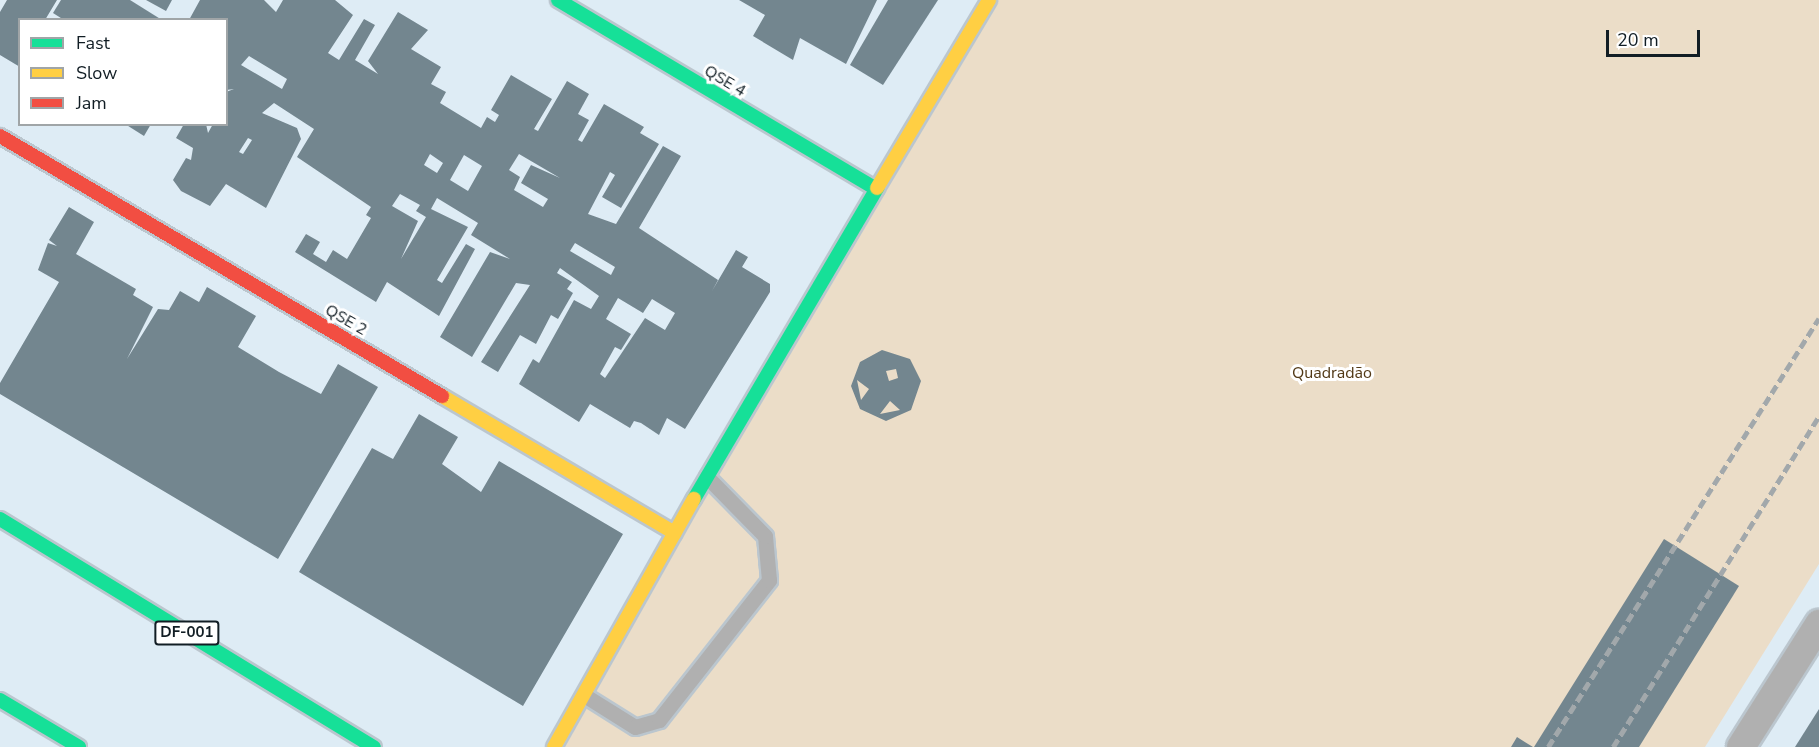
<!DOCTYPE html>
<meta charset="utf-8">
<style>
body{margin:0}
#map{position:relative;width:1819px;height:747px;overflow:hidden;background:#deecf5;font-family:"Nunito Sans",sans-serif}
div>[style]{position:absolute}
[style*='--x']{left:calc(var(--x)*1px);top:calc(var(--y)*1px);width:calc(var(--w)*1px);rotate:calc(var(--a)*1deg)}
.green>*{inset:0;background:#ebddc8}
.building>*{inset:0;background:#73868f}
.roads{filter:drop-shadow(2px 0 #bbc6ce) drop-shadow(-2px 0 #bbc6ce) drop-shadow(0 2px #bbc6ce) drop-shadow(0 -2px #bbc6ce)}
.lane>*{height:15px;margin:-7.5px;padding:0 7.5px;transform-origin:7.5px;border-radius:7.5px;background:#b0b0b0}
.street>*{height:28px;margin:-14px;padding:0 14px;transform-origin:14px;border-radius:14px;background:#b0b0b0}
.fast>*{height:14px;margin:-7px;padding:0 7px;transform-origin:7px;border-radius:7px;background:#16e098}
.slow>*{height:14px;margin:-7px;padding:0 7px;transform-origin:7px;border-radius:7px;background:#ffcf43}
.jam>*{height:14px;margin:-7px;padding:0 7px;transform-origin:7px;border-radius:7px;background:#f24e42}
.rail>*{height:4.5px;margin-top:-2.25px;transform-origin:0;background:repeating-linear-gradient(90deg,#a2a8ab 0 9px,transparent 0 13.5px)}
span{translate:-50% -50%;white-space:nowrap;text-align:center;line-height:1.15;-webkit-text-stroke:6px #fff;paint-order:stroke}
.shield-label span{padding:2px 4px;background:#fff;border:2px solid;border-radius:4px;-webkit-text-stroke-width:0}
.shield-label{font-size:15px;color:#111d24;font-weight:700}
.street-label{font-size:16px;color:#111d24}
.park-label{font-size:16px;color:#523916}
.legend{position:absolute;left:18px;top:18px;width:210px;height:108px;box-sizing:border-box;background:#fff;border:2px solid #a0a5a7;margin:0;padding:8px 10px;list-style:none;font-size:18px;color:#111d24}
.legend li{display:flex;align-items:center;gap:12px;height:30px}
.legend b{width:30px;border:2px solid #a0a5a7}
.scale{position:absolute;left:1606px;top:30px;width:94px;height:27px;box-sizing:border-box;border:3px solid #111d24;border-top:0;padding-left:8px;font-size:18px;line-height:21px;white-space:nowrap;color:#111d24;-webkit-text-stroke:4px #fff;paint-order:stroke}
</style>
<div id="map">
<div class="green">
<i style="clip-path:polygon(997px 0,1819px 0,1819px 564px,1705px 747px,554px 747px)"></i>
</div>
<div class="building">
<i style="clip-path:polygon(7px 0,57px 0,45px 20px,20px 20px,20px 67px,0 55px,0 12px)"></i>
<i style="clip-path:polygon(61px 0,130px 0,162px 20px,64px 20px,53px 13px)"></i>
<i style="clip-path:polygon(146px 0,172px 0,166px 11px)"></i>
<i style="clip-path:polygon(evenodd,200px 0,264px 0,276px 12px,283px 0,335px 0,353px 15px,328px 53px,339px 60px,364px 19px,375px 25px,355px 60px,378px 74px,368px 61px,398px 12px,428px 30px,411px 49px,441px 67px,431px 84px,446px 92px,440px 103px,481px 128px,487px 117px,495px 122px,499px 115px,491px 110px,511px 75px,552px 99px,534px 129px,538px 131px,567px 81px,589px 94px,578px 114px,589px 120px,578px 140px,582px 142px,604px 104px,644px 127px,640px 133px,659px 144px,621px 208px,602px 197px,615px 175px,610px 172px,588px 214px,616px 224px,663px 146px,681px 156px,639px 228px,718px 280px,712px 291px,736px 250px,748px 257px,742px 267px,770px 284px,770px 292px,685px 429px,667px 418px,659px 435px,641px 423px,634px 421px,630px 428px,590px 404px,579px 422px,519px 384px,533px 359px,539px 363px,574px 300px,591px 309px,599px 296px,560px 268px,557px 273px,572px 282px,567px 289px,573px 293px,558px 319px,551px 315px,536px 344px,520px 335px,498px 372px,481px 362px,530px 285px,516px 283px,472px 357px,440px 337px,490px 252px,510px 259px,471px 235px,478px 223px,437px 198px,431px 209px,468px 227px,437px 280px,442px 283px,466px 244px,475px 249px,439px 316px,387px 282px,376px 302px,295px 252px,306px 234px,320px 242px,313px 254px,326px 262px,333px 250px,347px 259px,371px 218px,366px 215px,371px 207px,297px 157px,314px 129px,274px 103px,262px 113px,297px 128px,301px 139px,266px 208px,226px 184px,210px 206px,181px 191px,173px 180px,186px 158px,191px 160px,193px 148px,176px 138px,184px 124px,206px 124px,208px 133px,213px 124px,226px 124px,226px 92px,234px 89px,226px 90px,226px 20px,189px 20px,200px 0,249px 56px,287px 79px,282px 89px,241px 65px,249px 56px,200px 0,248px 138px,252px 140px,243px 154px,239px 152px,248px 138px,200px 0,430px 154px,443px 163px,437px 173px,424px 165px,430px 154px,200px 0,519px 154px,560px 178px,531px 165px,521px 183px,548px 199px,543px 207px,514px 190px,520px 177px,509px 170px,519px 154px,200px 0,464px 155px,482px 166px,468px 191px,450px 180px,464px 155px,200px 0,400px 194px,420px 205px,416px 211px,426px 217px,401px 259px,418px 221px,392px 206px,400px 194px,200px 0,575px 243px,615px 267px,611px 275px,570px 251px,575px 243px,200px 0,618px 298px,643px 313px,652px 299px,675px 313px,665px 330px,645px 318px,605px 378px,600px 374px,615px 347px,621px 350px,631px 334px,606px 319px,618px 298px)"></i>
<i style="clip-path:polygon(739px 0,877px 0,846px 64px,800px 38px,793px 60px,753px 36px,765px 15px)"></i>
<i style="clip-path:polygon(888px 0,938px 0,883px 85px,850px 65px)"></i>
<i style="clip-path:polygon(125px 124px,151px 124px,144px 136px)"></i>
<i style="clip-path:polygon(69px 207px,94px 222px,76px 254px,136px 289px,133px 295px,153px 307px,127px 359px,158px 309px,169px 310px,180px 291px,199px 302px,207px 287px,256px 316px,238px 347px,279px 372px,321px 394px,338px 364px,378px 387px,278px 559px,0 394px,0 383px,59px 282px,38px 270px,48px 243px,57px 246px,49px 240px)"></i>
<i style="clip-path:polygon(evenodd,882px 350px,910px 359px,921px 381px,911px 410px,886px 421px,860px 409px,851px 386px,860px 362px,882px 350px,896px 369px,898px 378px,889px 381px,886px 371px,896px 369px,882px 350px,857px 380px,869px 389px,861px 400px,857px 380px,882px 350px,890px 401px,900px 410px,880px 414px,890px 401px)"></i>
<i style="clip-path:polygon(419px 414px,458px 437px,442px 464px,481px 492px,499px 461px,623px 534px,523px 706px,299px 572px,372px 448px,393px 459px)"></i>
<i style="clip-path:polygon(1664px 539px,1739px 586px,1639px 747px,1534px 747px)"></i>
<i style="clip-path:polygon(1819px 709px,1819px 747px,1795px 747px)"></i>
<i style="clip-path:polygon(1517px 737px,1533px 747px,1511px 747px)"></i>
</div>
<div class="roads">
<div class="lane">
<i style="--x:584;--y:695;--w:60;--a:32.1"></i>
<i style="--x:635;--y:727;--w:25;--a:-16"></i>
<i style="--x:659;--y:720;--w:178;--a:-51.8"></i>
<i style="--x:769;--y:580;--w:44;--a:-95.2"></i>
<i style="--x:765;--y:536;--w:83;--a:-134.5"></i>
</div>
<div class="street">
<i style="--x:1741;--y:747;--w:146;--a:-57.6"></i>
</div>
<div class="fast">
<i style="--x:558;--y:0;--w:370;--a:30.7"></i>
<i style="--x:694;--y:499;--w:361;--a:-59.5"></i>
<i style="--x:0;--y:519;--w:438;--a:31.4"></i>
<i style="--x:0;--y:700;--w:92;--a:30.7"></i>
</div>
<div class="slow">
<i style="--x:877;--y:188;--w:219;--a:-59.2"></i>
<i style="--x:442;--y:396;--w:270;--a:30.5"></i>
<i style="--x:554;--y:747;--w:285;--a:-60.6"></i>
</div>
<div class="jam">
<i style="--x:0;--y:136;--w:513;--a:30.47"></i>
</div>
</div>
<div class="rail">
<i style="--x:1548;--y:747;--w:507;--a:-57.72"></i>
<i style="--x:1613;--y:747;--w:390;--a:-58.1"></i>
</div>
<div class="shield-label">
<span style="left:187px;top:633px">DF-001</span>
</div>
<div class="street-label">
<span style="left:725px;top:81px;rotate:31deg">QSE 4</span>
<span style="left:346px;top:320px;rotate:30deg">QSE 2</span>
</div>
<div class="park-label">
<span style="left:1332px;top:373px">Quadradão</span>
</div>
<ul class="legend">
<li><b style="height:8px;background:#16e098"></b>Fast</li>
<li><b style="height:8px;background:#ffcf43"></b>Slow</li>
<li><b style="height:8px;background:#f24e42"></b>Jam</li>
</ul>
<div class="scale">20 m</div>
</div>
